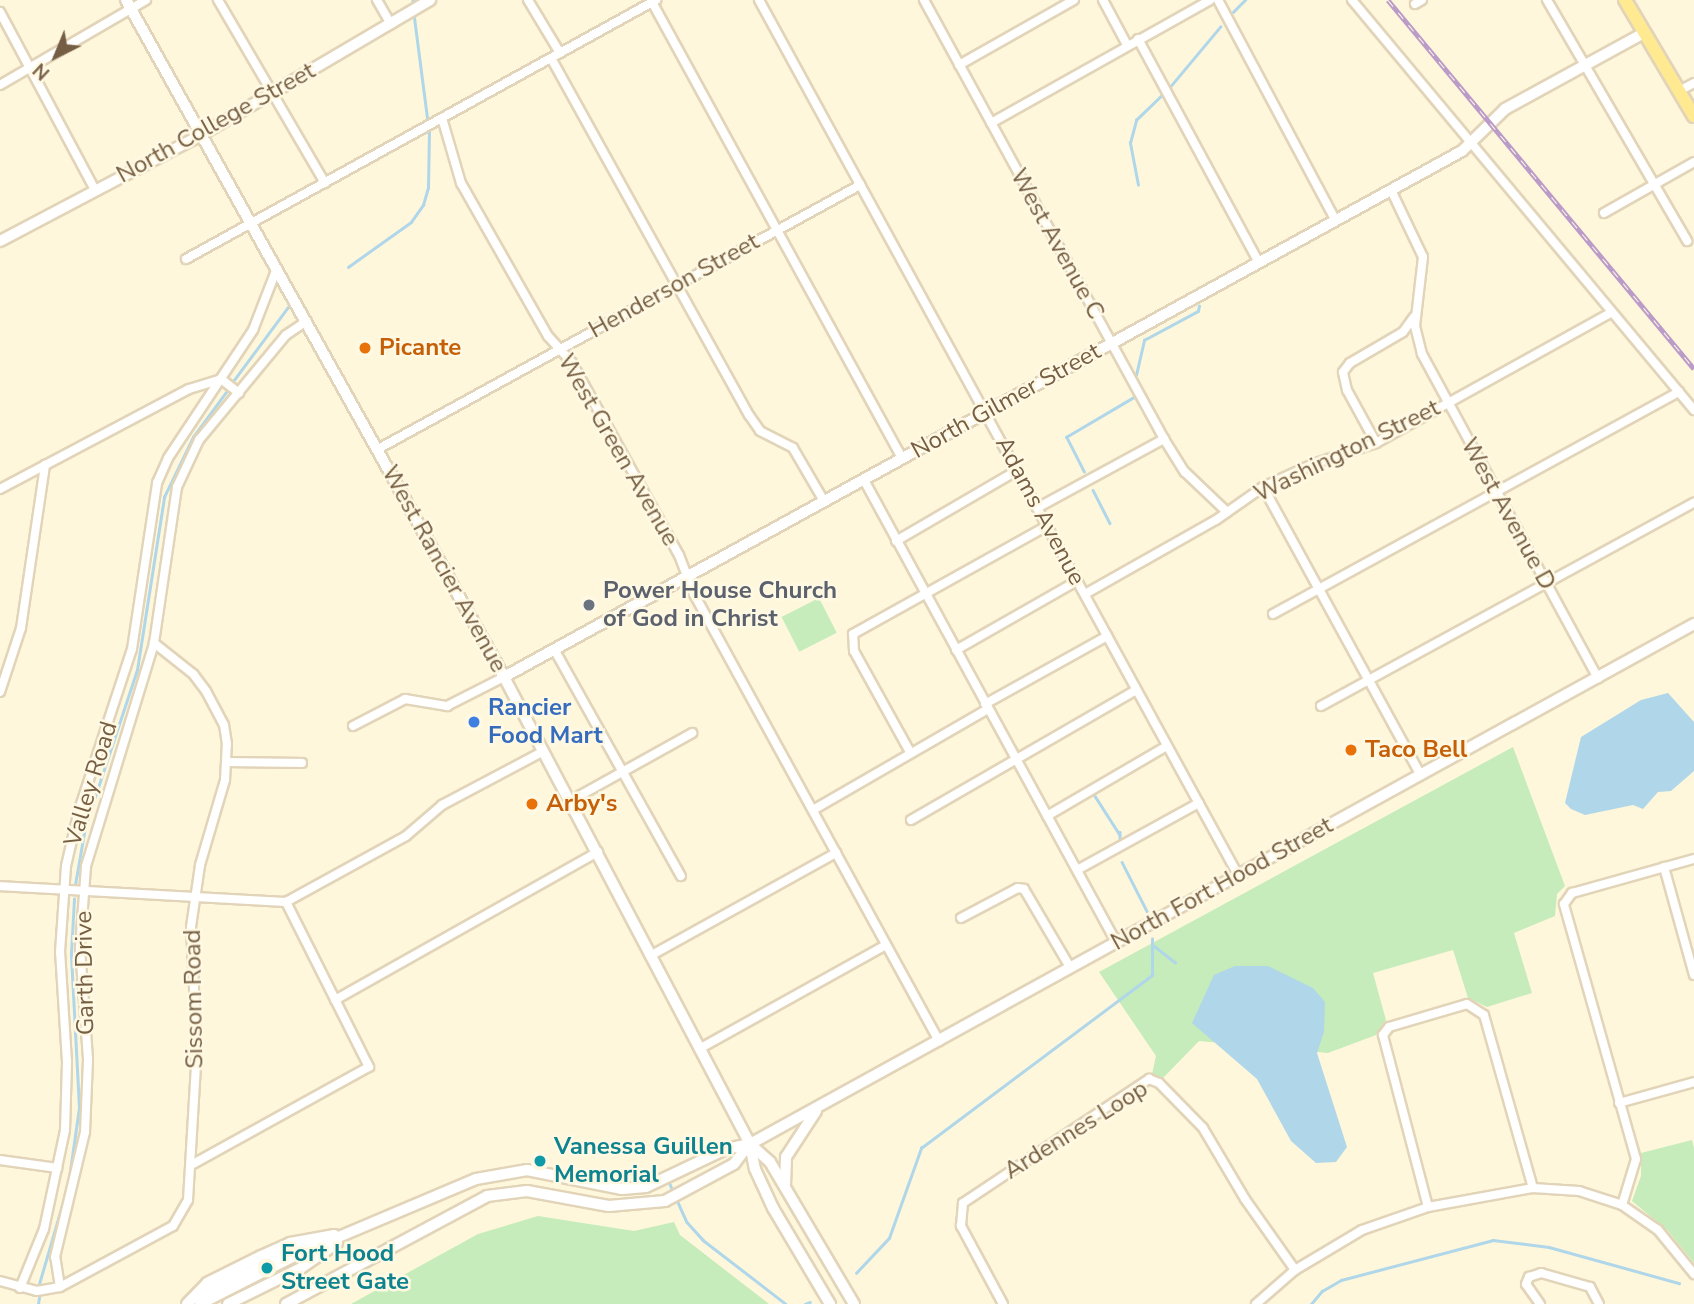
<!DOCTYPE html>
<style>
body{margin:0}
#map{position:relative;width:1694px;height:1304px;overflow:hidden;background:#fef7dc;font-family:"Nunito Sans",sans-serif}
div>[style]{position:absolute}
[style*='--x']{left:calc(var(--x)*1px);top:calc(var(--y)*1px);width:calc(var(--w)*1px);rotate:calc(var(--a)*1deg)}
.green>*{inset:0;background:#c5ecba;transform-origin:0 0}
.water>*{inset:0;background:#b0d6e9}
.stream>*{height:2.5px;margin:-1.25px;padding:0 1.25px;transform-origin:1.25px;border-radius:1.25px;background:#b0d6e9}
.roads{filter:drop-shadow(2px 0 #e2d4b8) drop-shadow(-2px 0 #e2d4b8) drop-shadow(0 2px #e2d4b8) drop-shadow(0 -2px #e2d4b8)}
.minor>*{height:8px;margin:-4px;padding:0 4px;transform-origin:4px;border-radius:4px;background:#fff}
.tertiary>*{height:10px;margin:-5px;padding:0 5px;transform-origin:5px;border-radius:5px;background:#fff}
.secondary>*{height:10px;margin:-5px;padding:0 5px;transform-origin:5px;border-radius:5px;background:#fff}
.primary>*{height:12px;margin:-6px;padding:0 6px;transform-origin:6px;border-radius:6px;background:#ffea92}
.rail>*{height:5px;margin-top:-2.5px;transform-origin:0;background:repeating-linear-gradient(90deg,#fff9e4 0 8px,#bb9bc7 0 16px);box-sizing:border-box;border-block:2px solid #bb9bc7}
.dots>*{width:19px;height:19px;translate:-50% -50%;box-sizing:border-box;border:4px solid #fff9e4;border-radius:50%}
span{translate:-50% -50%;white-space:nowrap;text-align:center;line-height:1.15;-webkit-text-stroke:5px #fff9e4;paint-order:stroke}
.street-label{font-size:24px;color:#755e43}
.food-label{font-size:24px;color:#c56008;font-weight:700}
.left{translate:0 -50%;text-align:left}
.worship-label{font-size:24px;color:#5b616d;font-weight:700}
.shop-label{font-size:24px;color:#366cbe;font-weight:700}
.culture-label{font-size:24px;color:#0d838f;font-weight:700}
.north{position:absolute;left:21px;top:21px;width:70px;height:70px;-webkit-text-stroke:5px #fff9e4;paint-order:stroke;rotate:223deg;font-size:19px;font-weight:700;line-height:28px;text-align:center;color:#755e43}
.north::after{content:'';display:block;margin:auto;width:24px;height:32px;background:#755e43;clip-path:polygon(50% 0,100% 100%,50% 72%,0 100%)}
</style>
<div id="map">
<div class="green">
<i style="left:819px;top:598px;width:39px;height:42px;rotate:63deg"></i>
<i style="clip-path:polygon(1513px 747px,1565px 886px,1557px 894px,1555px 916px,1514px 933px,1532px 993px,1487px 1007px,1468px 998px,1453px 950px,1373px 973px,1386px 1020px,1376px 1035px,1328px 1053px,1199px 1041px,1163px 1078px,1152px 1074px,1156px 1056px,1099px 972px)"></i>
<i style="clip-path:polygon(1692px 1140px,1694px 1148px,1694px 1263px,1668px 1231px,1632px 1201px,1641px 1176px,1641px 1153px)"></i>
<i style="clip-path:polygon(538px 1216px,634px 1231px,674px 1222px,680px 1235px,769px 1304px,351px 1304px,478px 1234px)"></i>
</div>
<div class="water">
<i style="clip-path:polygon(1668px 693px,1694px 722px,1694px 771px,1671px 791px,1658px 792px,1643px 809px,1633px 805px,1585px 815px,1571px 809px,1565px 803px,1581px 737px,1641px 700px)"></i>
<i style="clip-path:polygon(1235px 966px,1268px 966px,1313px 988px,1325px 1002px,1324px 1032px,1317px 1053px,1347px 1147px,1336px 1162px,1316px 1163px,1291px 1141px,1257px 1079px,1192px 1023px,1214px 975px)"></i>
</div>
<div class="stream">
<i style="--x:413;--y:0;--w:8;--a:83"></i>
<i style="--x:1233;--y:12;--w:17;--a:-45"></i>
<i style="--x:414;--y:14;--w:109;--a:82.6"></i>
<i style="--x:1169;--y:88;--w:80;--a:-50.1"></i>
<i style="--x:1138;--y:185;--w:43;--a:-100.8"></i>
<i style="--x:1130;--y:143;--w:24;--a:-75"></i>
<i style="--x:1136;--y:120;--w:39;--a:-44"></i>
<i style="--x:348;--y:267;--w:77;--a:-35.5"></i>
<i style="--x:411;--y:222;--w:21;--a:-55"></i>
<i style="--x:423;--y:205;--w:18;--a:-74"></i>
<i style="--x:428;--y:188;--w:59;--a:-89"></i>
<i style="--x:1136;--y:375;--w:36;--a:-77"></i>
<i style="--x:1144;--y:340;--w:61;--a:-28.2"></i>
<i style="--x:1198;--y:311;--w:5;--a:-79"></i>
<i style="--x:234;--y:380;--w:91;--a:-53.5"></i>
<i style="--x:1084;--y:472;--w:39;--a:-117"></i>
<i style="--x:1066;--y:437;--w:79;--a:-30.5"></i>
<i style="--x:1093;--y:490;--w:37;--a:63"></i>
<i style="--x:1095;--y:796;--w:46;--a:57.3"></i>
<i style="--x:1120;--y:832;--w:7;--a:90"></i>
<i style="--x:1122;--y:862;--w:55;--a:63"></i>
<i style="--x:75;--y:885;--w:59;--a:-80.2"></i>
<i style="--x:85;--y:827;--w:165;--a:-71.7"></i>
<i style="--x:137;--y:670;--w:175;--a:-81.1"></i>
<i style="--x:164;--y:497;--w:67;--a:-64.2"></i>
<i style="--x:193;--y:437;--w:56;--a:-53.7"></i>
<i style="--x:1153;--y:945;--w:28;--a:38"></i>
<i style="--x:670;--y:1184;--w:8;--a:67"></i>
<i style="--x:677;--y:1200;--w:24;--a:66"></i>
<i style="--x:687;--y:1222;--w:24;--a:48"></i>
<i style="--x:703;--y:1240;--w:105;--a:37.6"></i>
<i style="--x:856;--y:1273;--w:48;--a:-46.7"></i>
<i style="--x:889;--y:1238;--w:96;--a:-70.4"></i>
<i style="--x:921;--y:1148;--w:289;--a:-36.8"></i>
<i style="--x:1152;--y:975;--w:36;--a:-90"></i>
<i style="--x:39;--y:1284;--w:103;--a:-73.7"></i>
<i style="--x:68;--y:1185;--w:78;--a:-81.9"></i>
<i style="--x:79;--y:1108;--w:155;--a:-93"></i>
<i style="--x:71;--y:953;--w:54;--a:-86.8"></i>
<i style="--x:38;--y:1304;--w:6;--a:-81"></i>
<i style="--x:805;--y:1304;--w:5;--a:-22"></i>
<i style="--x:1311;--y:1304;--w:17;--a:-50"></i>
<i style="--x:1322;--y:1291;--w:22;--a:-30"></i>
<i style="--x:1341;--y:1280;--w:157;--a:-14.7"></i>
<i style="--x:1493;--y:1240;--w:56;--a:7.1"></i>
<i style="--x:1549;--y:1247;--w:135;--a:15.5"></i>
</div>
<div class="roads">
<div class="minor">
<i style="--x:218;--y:0;--w:212;--a:59.7"></i>
<i style="--x:377;--y:0;--w:28;--a:60"></i>
<i style="--x:528;--y:0;--w:62;--a:58.9"></i>
<i style="--x:759;--y:0;--w:998;--a:61.3"></i>
<i style="--x:924;--y:0;--w:500;--a:61.33"></i>
<i style="--x:1164;--y:439;--w:39;--a:58"></i>
<i style="--x:1185;--y:472;--w:58;--a:43.6"></i>
<i style="--x:1103;--y:0;--w:51;--a:61.9"></i>
<i style="--x:1218;--y:0;--w:248;--a:61.9"></i>
<i style="--x:1352;--y:0;--w:534;--a:50.17"></i>
<i style="--x:1547;--y:0;--w:279;--a:59.8"></i>
<i style="--x:652;--y:2;--w:520;--a:61.27"></i>
<i style="--x:1415;--y:4;--w:8;--a:-30"></i>
<i style="--x:0;--y:12;--w:202;--a:61.9"></i>
<i style="--x:1138;--y:39;--w:252;--a:61.6"></i>
<i style="--x:551;--y:58;--w:408;--a:61"></i>
<i style="--x:749;--y:415;--w:19;--a:55"></i>
<i style="--x:760;--y:431;--w:37;--a:27"></i>
<i style="--x:793;--y:448;--w:61;--a:59.7"></i>
<i style="--x:959;--y:65;--w:132;--a:-29.5"></i>
<i style="--x:0;--y:85;--w:169;--a:-30.2"></i>
<i style="--x:1679;--y:91;--w:17;--a:-28"></i>
<i style="--x:442;--y:118;--w:68;--a:73.7"></i>
<i style="--x:461;--y:183;--w:176;--a:60.4"></i>
<i style="--x:548;--y:336;--w:36;--a:48"></i>
<i style="--x:572;--y:363;--w:220;--a:60.9"></i>
<i style="--x:679;--y:555;--w:42;--a:69"></i>
<i style="--x:694;--y:594;--w:510;--a:61.27"></i>
<i style="--x:991;--y:123;--w:251;--a:-29.3"></i>
<i style="--x:1391;--y:190;--w:74;--a:64.5"></i>
<i style="--x:1423;--y:257;--w:69;--a:96.6"></i>
<i style="--x:1415;--y:326;--w:29;--a:76"></i>
<i style="--x:1422;--y:354;--w:369;--a:61.5"></i>
<i style="--x:1604;--y:213;--w:103;--a:-29.5"></i>
<i style="--x:186;--y:259;--w:537;--a:-28.86"></i>
<i style="--x:1376;--y:443;--w:60;--a:-118.7"></i>
<i style="--x:1347;--y:390;--w:18;--a:-103"></i>
<i style="--x:1343;--y:372;--w:11;--a:-52"></i>
<i style="--x:1350;--y:363;--w:61;--a:-30.3"></i>
<i style="--x:1403;--y:332;--w:19;--a:-54"></i>
<i style="--x:378;--y:449;--w:550;--a:-28.71"></i>
<i style="--x:864;--y:480;--w:526;--a:61.39"></i>
<i style="--x:1263;--y:487;--w:328;--a:61.3"></i>
<i style="--x:0;--y:489;--w:214;--a:-27.9"></i>
<i style="--x:189;--y:389;--w:34;--a:-17"></i>
<i style="--x:221;--y:379;--w:23;--a:38"></i>
<i style="--x:1037;--y:508;--w:145;--a:-28.5"></i>
<i style="--x:896;--y:541;--w:141;--a:-30.2"></i>
<i style="--x:1085;--y:594;--w:150;--a:-29.5"></i>
<i style="--x:1216;--y:520;--w:57;--a:-35.1"></i>
<i style="--x:1263;--y:487;--w:55;--a:-24.7"></i>
<i style="--x:1313;--y:464;--w:66;--a:-18.4"></i>
<i style="--x:1376;--y:443;--w:269;--a:-29"></i>
<i style="--x:1273;--y:614;--w:463;--a:-28.7"></i>
<i style="--x:554;--y:649;--w:260;--a:60.8"></i>
<i style="--x:956;--y:650;--w:139;--a:-29.7"></i>
<i style="--x:0;--y:692;--w:67;--a:-71.8"></i>
<i style="--x:21;--y:628;--w:165;--a:-81.6"></i>
<i style="--x:985;--y:704;--w:140;--a:-29.1"></i>
<i style="--x:1321;--y:706;--w:425;--a:-28.6"></i>
<i style="--x:353;--y:726;--w:59;--a:-27.4"></i>
<i style="--x:405;--y:699;--w:43;--a:9.5"></i>
<i style="--x:447;--y:706;--w:64;--a:-27"></i>
<i style="--x:910;--y:752;--w:115;--a:-119"></i>
<i style="--x:854;--y:651;--w:17;--a:-93"></i>
<i style="--x:853;--y:634;--w:222;--a:-29.1"></i>
<i style="--x:228;--y:762;--w:74;--a:0.8"></i>
<i style="--x:570;--y:801;--w:140;--a:-29.1"></i>
<i style="--x:813;--y:810;--w:202;--a:-30"></i>
<i style="--x:1047;--y:816;--w:139;--a:-30.3"></i>
<i style="--x:911;--y:820;--w:260;--a:-30"></i>
<i style="--x:1664;--y:867;--w:112;--a:74.5"></i>
<i style="--x:1077;--y:870;--w:139;--a:-28.8"></i>
<i style="--x:0;--y:886;--w:286;--a:3.2"></i>
<i style="--x:286;--y:902;--w:137;--a:-28.8"></i>
<i style="--x:406;--y:836;--w:48;--a:-40.7"></i>
<i style="--x:442;--y:805;--w:115;--a:-27.9"></i>
<i style="--x:961;--y:918;--w:64;--a:-27.8"></i>
<i style="--x:1018;--y:888;--w:6;--a:9"></i>
<i style="--x:1024;--y:889;--w:91;--a:59.5"></i>
<i style="--x:650;--y:956;--w:213;--a:-29"></i>
<i style="--x:335;--y:1000;--w:302;--a:-29.4"></i>
<i style="--x:699;--y:1049;--w:214;--a:-29.1"></i>
<i style="--x:1619;--y:1103;--w:78;--a:-15.6"></i>
<i style="--x:0;--y:1160;--w:58;--a:8"></i>
<i style="--x:193;--y:1164;--w:201;--a:-28.9"></i>
<i style="--x:369;--y:1067;--w:185;--a:-116.7"></i>
<i style="--x:1622;--y:1205;--w:48;--a:-73.1"></i>
<i style="--x:1636;--y:1159;--w:265;--a:-105.8"></i>
<i style="--x:1564;--y:904;--w:14;--a:-54"></i>
<i style="--x:1572;--y:893;--w:127;--a:-15.6"></i>
<i style="--x:1428;--y:1207;--w:178;--a:-104.7"></i>
<i style="--x:1383;--y:1035;--w:10;--a:-53"></i>
<i style="--x:1389;--y:1027;--w:81;--a:-16.4"></i>
<i style="--x:1467;--y:1004;--w:20;--a:33"></i>
<i style="--x:1484;--y:1015;--w:180;--a:74.2"></i>
<i style="--x:0;--y:1281;--w:38;--a:15"></i>
<i style="--x:37;--y:1291;--w:23;--a:-10"></i>
<i style="--x:60;--y:1287;--w:128;--a:-28.4"></i>
<i style="--x:173;--y:1226;--w:30;--a:-60"></i>
<i style="--x:188;--y:1200;--w:150;--a:-86.6"></i>
<i style="--x:197;--y:1050;--w:123;--a:-92.8"></i>
<i style="--x:191;--y:927;--w:63;--a:-81.7"></i>
<i style="--x:200;--y:865;--w:89;--a:-73.6"></i>
<i style="--x:225;--y:780;--w:36;--a:-87"></i>
<i style="--x:227;--y:744;--w:19;--a:-99"></i>
<i style="--x:224;--y:725;--w:38;--a:-118"></i>
<i style="--x:206;--y:691;--w:21;--a:-127"></i>
<i style="--x:193;--y:674;--w:50;--a:-141.5"></i>
<i style="--x:60;--y:1287;--w:30;--a:-99"></i>
<i style="--x:55;--y:1257;--w:129;--a:-76.5"></i>
<i style="--x:85;--y:1132;--w:73;--a:-87.6"></i>
<i style="--x:88;--y:1059;--w:111;--a:-94.1"></i>
<i style="--x:80;--y:948;--w:82;--a:-85.8"></i>
<i style="--x:86;--y:866;--w:233;--a:-73"></i>
<i style="--x:154;--y:643;--w:158;--a:-81.6"></i>
<i style="--x:177;--y:487;--w:52;--a:-64.9"></i>
<i style="--x:199;--y:440;--w:136;--a:-50.4"></i>
<i style="--x:286;--y:335;--w:25;--a:-34"></i>
<i style="--x:20;--y:1288;--w:64;--a:-67.9"></i>
<i style="--x:44;--y:1229;--w:101;--a:-78"></i>
<i style="--x:65;--y:1130;--w:68;--a:-88.3"></i>
<i style="--x:67;--y:1062;--w:110;--a:-93.6"></i>
<i style="--x:60;--y:952;--w:86;--a:-86"></i>
<i style="--x:66;--y:866;--w:57;--a:-76.9"></i>
<i style="--x:79;--y:810;--w:169;--a:-71.8"></i>
<i style="--x:132;--y:649;--w:168;--a:-81.4"></i>
<i style="--x:157;--y:483;--w:27;--a:-66"></i>
<i style="--x:168;--y:458;--w:154;--a:-56.4"></i>
<i style="--x:253;--y:330;--w:66;--a:-68.8"></i>
<i style="--x:1003;--y:1304;--w:89;--a:-118.3"></i>
<i style="--x:961;--y:1226;--w:23;--a:-85"></i>
<i style="--x:963;--y:1203;--w:224;--a:-33.7"></i>
<i style="--x:1149;--y:1079;--w:11;--a:22"></i>
<i style="--x:1159;--y:1083;--w:63;--a:45.6"></i>
<i style="--x:1203;--y:1128;--w:82;--a:59.4"></i>
<i style="--x:1245;--y:1199;--w:87;--a:54.8"></i>
<i style="--x:1256;--y:1304;--w:52;--a:-41.1"></i>
<i style="--x:1295;--y:1270;--w:78;--a:-30.8"></i>
<i style="--x:1362;--y:1230;--w:70;--a:-19.2"></i>
<i style="--x:1428;--y:1207;--w:107;--a:-10.3"></i>
<i style="--x:1533;--y:1188;--w:46;--a:3.7"></i>
<i style="--x:1579;--y:1191;--w:45;--a:18"></i>
<i style="--x:1622;--y:1205;--w:44;--a:34.8"></i>
<i style="--x:1658;--y:1230;--w:57;--a:50.7"></i>
<i style="--x:1540;--y:1304;--w:24;--a:-125"></i>
<i style="--x:1526;--y:1284;--w:8;--a:-67"></i>
<i style="--x:1529;--y:1277;--w:13;--a:-18"></i>
<i style="--x:1541;--y:1273;--w:51;--a:15.9"></i>
<i style="--x:1590;--y:1287;--w:19;--a:62"></i>
</div>
<div class="tertiary">
<i style="--x:0;--y:241;--w:227;--a:-27.8"></i>
<i style="--x:201;--y:135;--w:266;--a:-30.5"></i>
<i style="--x:504;--y:677;--w:1093;--a:-28.77"></i>
<i style="--x:1462;--y:151;--w:60;--a:-44.3"></i>
<i style="--x:1505;--y:109;--w:158;--a:-28.7"></i>
<i style="--x:750;--y:1144;--w:27;--a:42"></i>
<i style="--x:770;--y:1162;--w:165;--a:59.4"></i>
<i style="--x:750;--y:1144;--w:25;--a:79"></i>
<i style="--x:755;--y:1169;--w:43;--a:65.2"></i>
<i style="--x:773;--y:1208;--w:112;--a:59.3"></i>
<i style="--x:785;--y:1186;--w:29;--a:-88"></i>
<i style="--x:786;--y:1157;--w:55;--a:-56.9"></i>
<i style="--x:202;--y:1296;--w:110;--a:-26.3"></i>
<i style="--x:187;--y:1304;--w:29;--a:-46"></i>
<i style="--x:207;--y:1283;--w:60;--a:-26.6"></i>
<i style="--x:261;--y:1256;--w:32;--a:-24"></i>
<i style="--x:290;--y:1243;--w:45;--a:-10.3"></i>
<i style="--x:200;--y:1304;--w:108;--a:-27"></i>
<i style="--x:296;--y:1255;--w:195;--a:-22.9"></i>
<i style="--x:476;--y:1179;--w:52;--a:-10"></i>
<i style="--x:527;--y:1170;--w:97;--a:11.3"></i>
<i style="--x:622;--y:1189;--w:24;--a:-5"></i>
<i style="--x:646;--y:1187;--w:89;--a:-25.4"></i>
<i style="--x:726;--y:1149;--w:25;--a:-12"></i>
<i style="--x:228;--y:1304;--w:81;--a:-26.3"></i>
<i style="--x:301;--y:1268;--w:44;--a:-34.8"></i>
<i style="--x:286;--y:1304;--w:228;--a:-28.2"></i>
<i style="--x:487;--y:1196;--w:40;--a:-7.1"></i>
<i style="--x:527;--y:1191;--w:83;--a:10.4"></i>
<i style="--x:609;--y:1206;--w:56;--a:-5.1"></i>
<i style="--x:665;--y:1201;--w:78;--a:-28.2"></i>
<i style="--x:734;--y:1164;--w:25;--a:-53"></i>
</div>
<div class="secondary">
<i style="--x:126;--y:0;--w:775;--a:60.82"></i>
<i style="--x:504;--y:677;--w:528;--a:62.22"></i>
<i style="--x:750;--y:1144;--w:1078;--a:-28.85"></i>
</div>
<div class="primary">
<i style="--x:1625;--y:0;--w:135;--a:59.3"></i>
</div>
</div>
<div class="rail">
<i style="--x:1388;--y:0;--w:479;--a:50.3"></i>
</div>
<div class="dots">
<i style="left:365px;top:348px;background:#e8710a"></i>
<i style="left:589px;top:605px;background:#6b7280"></i>
<i style="left:474px;top:722px;background:#3f7fe0"></i>
<i style="left:1351px;top:750px;background:#e8710a"></i>
<i style="left:532px;top:804px;background:#e8710a"></i>
<i style="left:540px;top:1161px;background:#0f9aa8"></i>
<i style="left:267px;top:1268px;background:#0f9aa8"></i>
</div>
<div class="street-label">
<span style="left:216px;top:123px;rotate:-29deg">North College Street</span>
<span style="left:1057px;top:244px;rotate:61deg">West Avenue C</span>
<span style="left:674px;top:286px;rotate:-29deg">Henderson Street</span>
<span style="left:1006px;top:401px;rotate:-29deg">North Gilmer Street</span>
<span style="left:618px;top:450px;rotate:60deg">West Green Avenue</span>
<span style="left:1347px;top:451px;rotate:-26deg">Washington Street</span>
<span style="left:1040px;top:511px;rotate:62deg">Adams Avenue</span>
<span style="left:1508px;top:514px;rotate:61deg">West Avenue D</span>
<span style="left:444px;top:569px;rotate:61deg">West Rancier Avenue</span>
<span style="left:91px;top:784px;rotate:-73deg">Valley Road</span>
<span style="left:1222px;top:884px;rotate:-29deg">North Fort Hood Street</span>
<span style="left:85px;top:973px;rotate:-91deg">Garth Drive</span>
<span style="left:194px;top:999px;rotate:-91deg">Sissom Road</span>
<span style="left:1076px;top:1130px;rotate:-32deg">Ardennes Loop</span>
</div>
<div class="food-label">
<span class="left" style="left:379px;top:348px">Picante</span>
<span class="left" style="left:1365px;top:750px">Taco Bell</span>
<span class="left" style="left:546px;top:804px">Arby's</span>
</div>
<div class="worship-label">
<span class="left" style="left:603px;top:605px">Power House Church<br>of God in Christ</span>
</div>
<div class="shop-label">
<span class="left" style="left:488px;top:722px">Rancier<br>Food Mart</span>
</div>
<div class="culture-label">
<span class="left" style="left:554px;top:1161px">Vanessa Guillen<br>Memorial</span>
<span class="left" style="left:281px;top:1268px">Fort Hood<br>Street Gate</span>
</div>
<div class="north">N</div>
</div>
